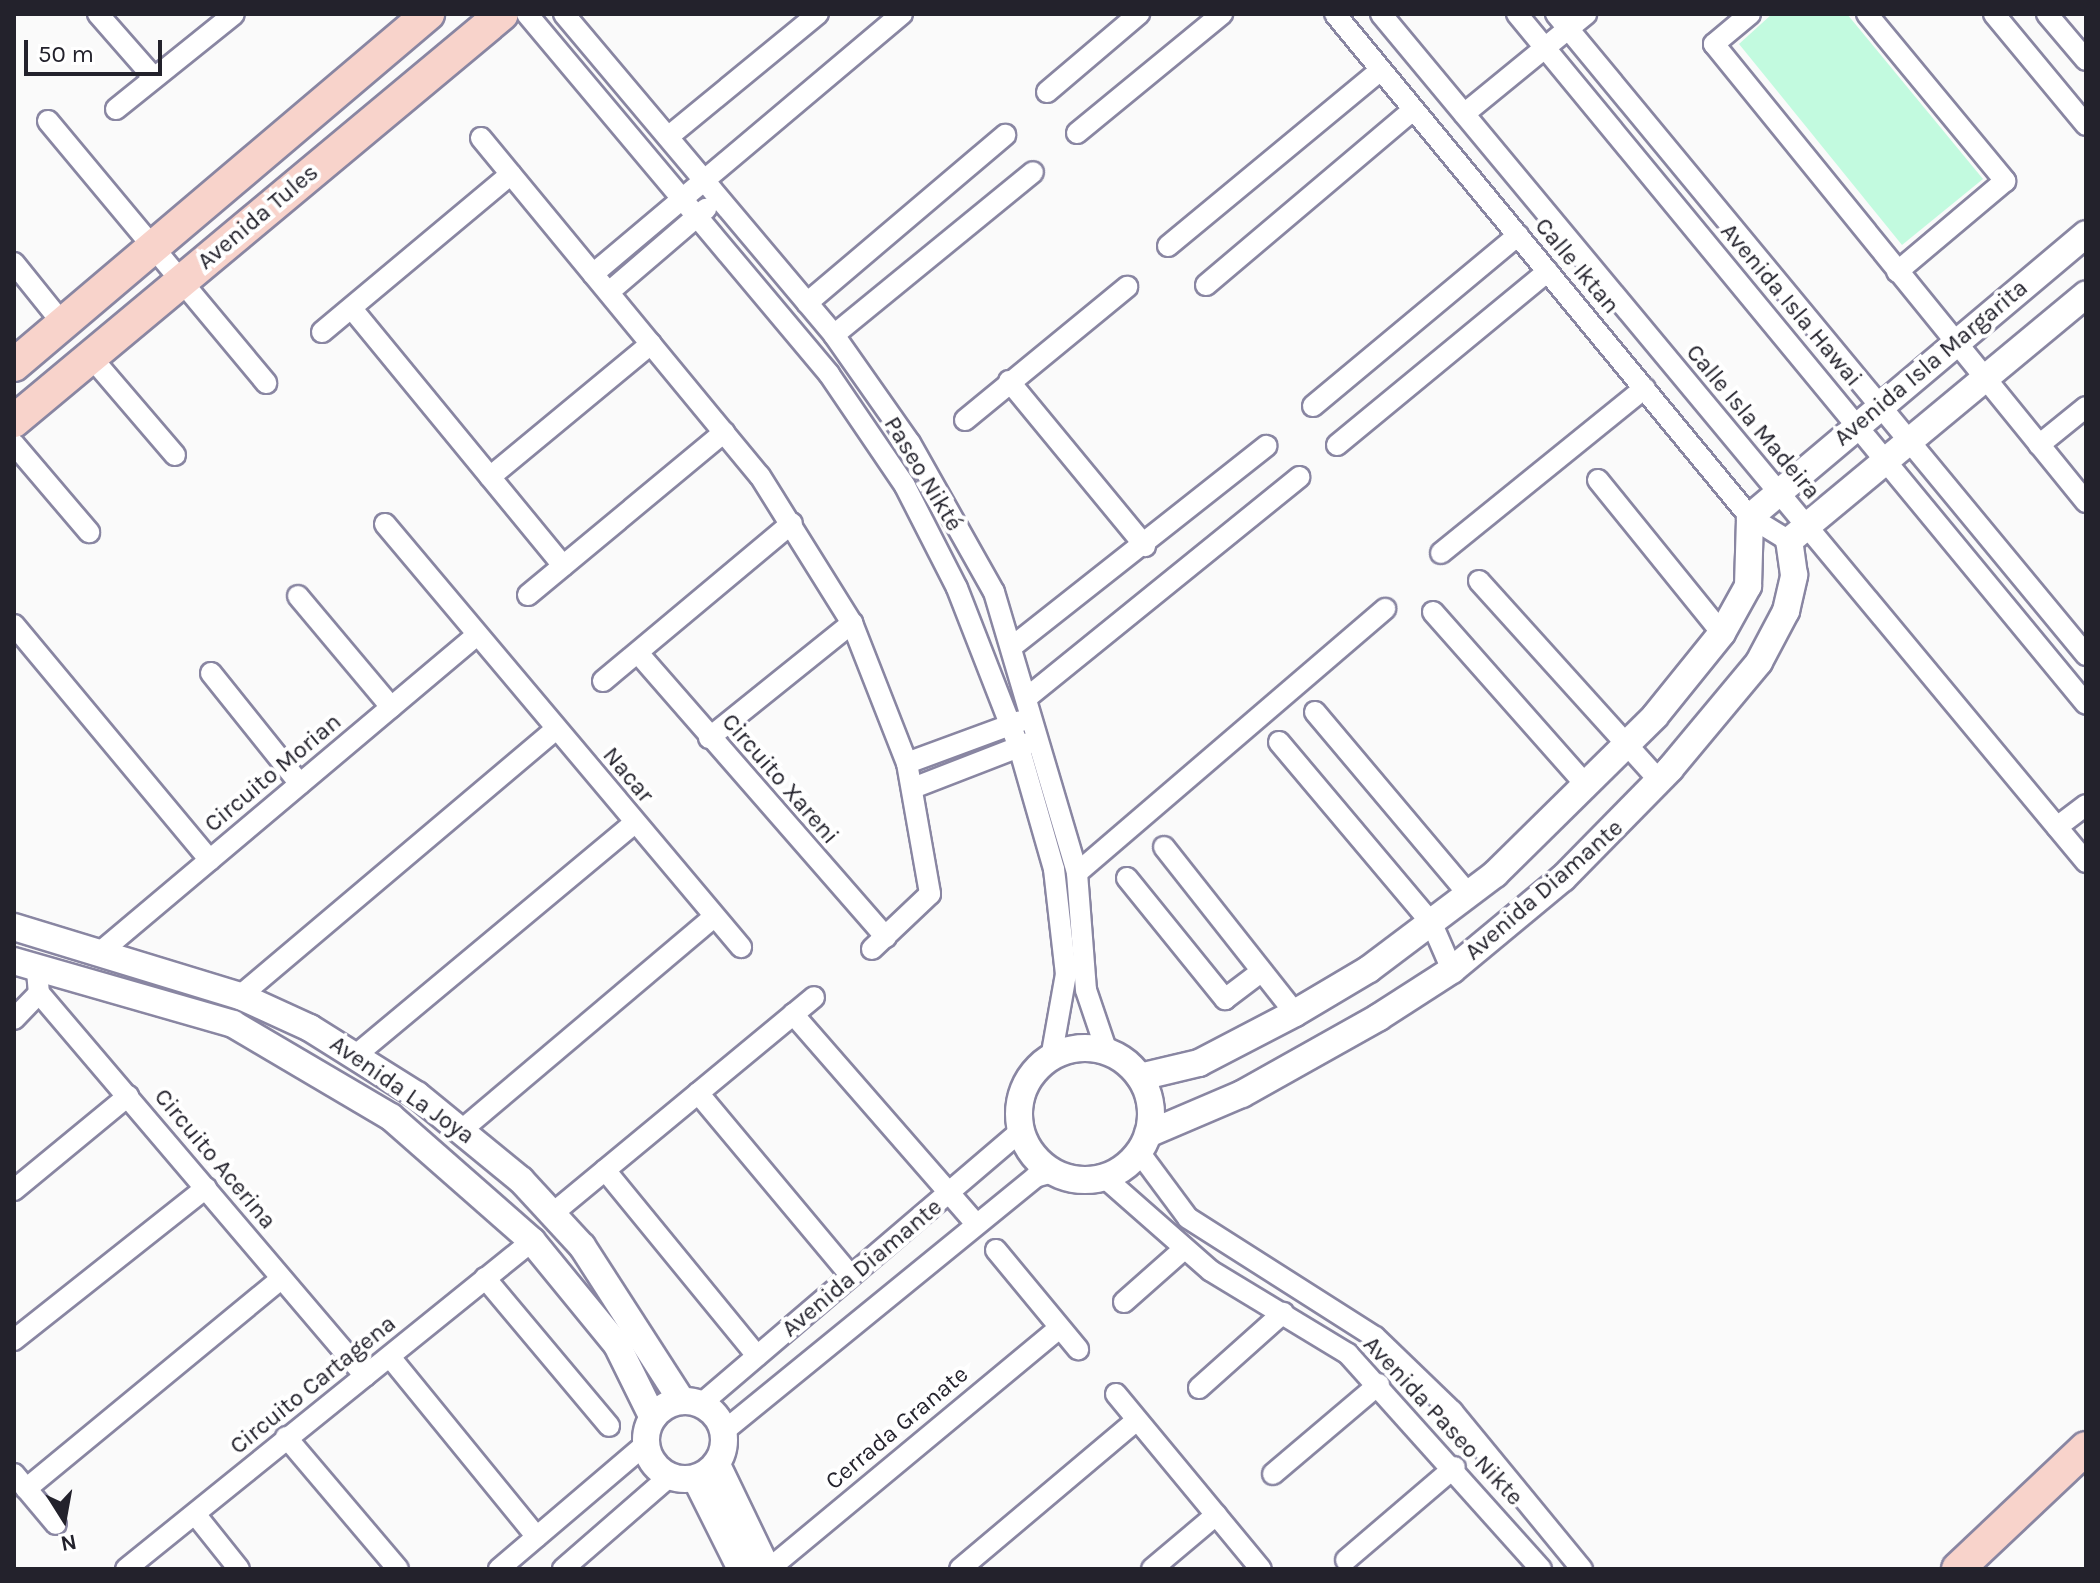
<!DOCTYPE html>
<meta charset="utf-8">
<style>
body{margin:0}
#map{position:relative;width:2100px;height:1583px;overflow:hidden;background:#fafafa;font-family:Karla,sans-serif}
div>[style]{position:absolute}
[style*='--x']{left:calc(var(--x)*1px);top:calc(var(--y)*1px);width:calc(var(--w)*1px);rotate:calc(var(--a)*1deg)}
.green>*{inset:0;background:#c2fadf}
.roads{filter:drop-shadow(2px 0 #8986a2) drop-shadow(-2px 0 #8986a2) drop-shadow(0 2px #8986a2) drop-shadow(0 -2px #8986a2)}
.minor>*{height:20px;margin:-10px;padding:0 10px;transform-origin:10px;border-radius:10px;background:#fff}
.tertiary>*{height:26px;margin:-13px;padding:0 13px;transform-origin:13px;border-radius:13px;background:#fff}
.tertiary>.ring{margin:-13px;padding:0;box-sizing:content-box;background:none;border:26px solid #fff;border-radius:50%}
.primary>*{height:32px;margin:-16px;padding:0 16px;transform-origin:16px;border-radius:16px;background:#f8d3cb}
span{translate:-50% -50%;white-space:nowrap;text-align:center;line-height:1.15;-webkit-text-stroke:8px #fff;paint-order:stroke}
.street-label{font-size:24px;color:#23222c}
.frame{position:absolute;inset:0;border:16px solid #23222c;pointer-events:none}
.north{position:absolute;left:24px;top:1479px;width:80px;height:80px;-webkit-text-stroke:6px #fff;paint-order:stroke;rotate:169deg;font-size:22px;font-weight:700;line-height:32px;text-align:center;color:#23222c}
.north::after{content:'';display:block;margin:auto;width:28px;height:36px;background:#23222c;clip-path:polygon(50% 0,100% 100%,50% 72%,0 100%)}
.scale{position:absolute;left:24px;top:40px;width:138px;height:36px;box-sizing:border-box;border:4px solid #23222c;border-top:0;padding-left:10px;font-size:24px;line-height:28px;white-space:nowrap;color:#23222c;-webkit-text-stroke:6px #fff;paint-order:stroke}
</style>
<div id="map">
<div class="green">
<i style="clip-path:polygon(1772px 14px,1847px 14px,1983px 179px,1902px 245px,1739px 44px)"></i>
</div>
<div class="roads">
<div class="minor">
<i style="--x:98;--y:14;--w:85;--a:48.8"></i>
<i style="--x:527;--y:14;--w:470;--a:50"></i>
<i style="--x:829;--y:374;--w:135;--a:55.8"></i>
<i style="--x:905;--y:486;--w:114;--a:63"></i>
<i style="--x:957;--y:588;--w:171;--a:68.7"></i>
<i style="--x:1019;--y:747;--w:127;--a:74"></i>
<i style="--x:1054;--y:869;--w:106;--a:83.5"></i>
<i style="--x:1066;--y:974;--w:85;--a:100.1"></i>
<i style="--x:564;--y:14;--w:419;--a:49.9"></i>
<i style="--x:834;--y:335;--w:132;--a:54.9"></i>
<i style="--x:910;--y:443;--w:171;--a:60.6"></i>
<i style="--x:994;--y:592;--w:293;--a:73.5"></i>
<i style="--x:1077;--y:873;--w:117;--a:85.6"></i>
<i style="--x:1086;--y:990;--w:65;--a:71.3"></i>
<i style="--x:1335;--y:14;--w:652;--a:50.48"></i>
<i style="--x:1750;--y:517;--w:46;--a:31.6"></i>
<i style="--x:1381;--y:14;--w:1103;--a:50.26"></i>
<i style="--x:1517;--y:14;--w:894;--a:50.49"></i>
<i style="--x:1556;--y:14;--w:832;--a:50.41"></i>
<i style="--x:1750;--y:14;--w:47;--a:140.2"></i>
<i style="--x:1714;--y:44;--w:590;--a:50.92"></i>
<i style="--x:1867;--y:14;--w:217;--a:50.4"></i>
<i style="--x:2005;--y:181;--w:141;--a:139.9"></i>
<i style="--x:1994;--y:14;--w:144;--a:50.3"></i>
<i style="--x:2047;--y:14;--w:60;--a:49.7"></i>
<i style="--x:1047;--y:92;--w:121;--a:-40.3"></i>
<i style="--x:116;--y:109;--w:151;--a:-38.8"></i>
<i style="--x:1464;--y:114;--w:158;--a:-39.3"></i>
<i style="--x:48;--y:121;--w:341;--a:50.2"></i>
<i style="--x:1077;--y:133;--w:188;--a:-39.4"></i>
<i style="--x:668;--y:137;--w:194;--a:-39.4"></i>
<i style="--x:481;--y:138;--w:438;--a:50.5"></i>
<i style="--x:760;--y:476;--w:173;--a:58"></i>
<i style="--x:852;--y:623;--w:150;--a:68.6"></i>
<i style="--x:907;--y:763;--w:133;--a:80"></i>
<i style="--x:930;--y:894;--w:80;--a:136.5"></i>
<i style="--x:1168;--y:246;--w:276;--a:-39.6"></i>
<i style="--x:14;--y:263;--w:78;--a:51.2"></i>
<i style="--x:593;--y:274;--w:404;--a:-40.1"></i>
<i style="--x:1206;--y:285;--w:270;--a:-40.2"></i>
<i style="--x:609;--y:292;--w:128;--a:-40.6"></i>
<i style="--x:807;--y:303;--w:260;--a:-40.3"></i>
<i style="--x:353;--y:310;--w:331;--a:50.6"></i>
<i style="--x:322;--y:332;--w:246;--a:-39.9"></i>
<i style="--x:834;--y:335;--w:257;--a:-39.3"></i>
<i style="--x:91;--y:357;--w:129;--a:49.4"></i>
<i style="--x:1009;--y:381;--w:214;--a:50.5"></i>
<i style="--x:1313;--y:406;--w:267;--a:-39.8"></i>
<i style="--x:965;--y:420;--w:210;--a:-39.4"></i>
<i style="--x:14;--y:444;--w:116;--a:49.6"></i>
<i style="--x:1337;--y:445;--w:273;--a:-39.5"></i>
<i style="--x:2039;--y:445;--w:60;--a:-39"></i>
<i style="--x:490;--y:477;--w:209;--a:-39.6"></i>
<i style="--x:1598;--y:480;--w:197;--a:51"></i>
<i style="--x:385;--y:524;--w:553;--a:49.92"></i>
<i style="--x:1441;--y:553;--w:262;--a:-39"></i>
<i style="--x:1479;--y:581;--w:270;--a:47.9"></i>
<i style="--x:528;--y:595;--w:255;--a:-39.7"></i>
<i style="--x:298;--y:596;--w:145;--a:50"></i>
<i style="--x:1433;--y:612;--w:232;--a:48.5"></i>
<i style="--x:14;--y:625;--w:306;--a:50.2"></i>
<i style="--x:1013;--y:646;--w:323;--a:-38.3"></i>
<i style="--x:638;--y:653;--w:377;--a:48.9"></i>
<i style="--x:211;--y:673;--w:142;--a:51.3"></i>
<i style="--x:603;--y:681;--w:246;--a:-39.9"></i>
<i style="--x:1029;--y:696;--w:348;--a:-39"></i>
<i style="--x:1315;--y:712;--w:239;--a:49.9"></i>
<i style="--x:709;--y:738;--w:184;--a:-38.8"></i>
<i style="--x:1279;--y:742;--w:238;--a:49.9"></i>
<i style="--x:1432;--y:924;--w:50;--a:66.5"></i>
<i style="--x:907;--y:763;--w:121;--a:-20.2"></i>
<i style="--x:913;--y:788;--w:124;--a:-21.2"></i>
<i style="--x:2057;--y:827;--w:36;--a:-37"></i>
<i style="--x:1164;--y:847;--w:211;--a:51.7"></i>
<i style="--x:1077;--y:873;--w:406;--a:-40.6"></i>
<i style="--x:1127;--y:878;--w:156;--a:51"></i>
<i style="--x:1225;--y:999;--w:46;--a:-37.1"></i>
<i style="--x:104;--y:949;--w:485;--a:-40.1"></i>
<i style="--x:37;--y:971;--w:22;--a:85"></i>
<i style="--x:39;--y:993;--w:503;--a:49.6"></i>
<i style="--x:240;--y:996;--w:414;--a:-40.2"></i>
<i style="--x:793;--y:1014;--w:279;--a:48.9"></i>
<i style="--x:14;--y:1019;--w:36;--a:-46"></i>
<i style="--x:356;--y:1055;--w:362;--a:-39.8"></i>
<i style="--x:698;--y:1093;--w:237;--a:50.1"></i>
<i style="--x:463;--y:1129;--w:329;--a:-40.2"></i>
<i style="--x:1139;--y:1152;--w:82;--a:53.4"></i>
<i style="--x:1188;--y:1218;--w:222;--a:32.5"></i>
<i style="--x:1375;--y:1337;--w:107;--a:43.9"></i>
<i style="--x:1452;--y:1411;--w:205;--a:50.6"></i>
<i style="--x:605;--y:1170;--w:240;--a:50.7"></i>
<i style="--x:1104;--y:1177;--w:142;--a:41.3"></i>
<i style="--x:1211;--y:1271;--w:160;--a:31.2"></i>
<i style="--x:1348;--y:1354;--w:289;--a:48.1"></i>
<i style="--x:14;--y:1190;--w:148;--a:-39.5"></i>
<i style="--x:552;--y:1214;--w:340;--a:-39.6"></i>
<i style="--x:996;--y:1250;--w:129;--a:50.4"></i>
<i style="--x:485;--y:1278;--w:193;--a:50"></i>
<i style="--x:1124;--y:1302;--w:80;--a:-41.5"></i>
<i style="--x:14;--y:1340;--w:245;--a:-38.4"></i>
<i style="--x:390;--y:1357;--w:232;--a:50.8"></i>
<i style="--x:1199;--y:1388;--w:113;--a:-41.8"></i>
<i style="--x:1116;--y:1394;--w:227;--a:50.4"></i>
<i style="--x:701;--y:1404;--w:421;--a:-40.5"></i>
<i style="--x:724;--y:1431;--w:402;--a:-39.2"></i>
<i style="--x:1035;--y:1177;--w:18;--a:-16"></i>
<i style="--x:286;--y:1437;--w:173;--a:49.7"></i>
<i style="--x:14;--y:1474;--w:65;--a:50"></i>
<i style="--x:1273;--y:1474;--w:139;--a:-40.3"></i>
<i style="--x:26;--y:1489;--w:330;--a:-39.5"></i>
<i style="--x:195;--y:1514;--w:70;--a:51.3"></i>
<i style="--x:1346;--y:1560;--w:143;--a:-40.5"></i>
<i style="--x:126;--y:1569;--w:522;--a:-38.93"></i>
<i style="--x:499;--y:1569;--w:193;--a:-40.4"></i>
<i style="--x:563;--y:1569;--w:140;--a:-41"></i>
<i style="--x:769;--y:1569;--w:377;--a:-39.7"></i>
<i style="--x:960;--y:1569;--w:231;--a:-40.1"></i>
<i style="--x:1152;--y:1569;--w:84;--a:-40.2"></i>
</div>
<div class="tertiary">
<i style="--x:14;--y:927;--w:236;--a:17"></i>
<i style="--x:240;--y:996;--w:77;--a:24.6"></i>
<i style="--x:310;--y:1028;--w:126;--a:32.1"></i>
<i style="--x:417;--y:1095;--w:134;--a:39.3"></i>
<i style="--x:521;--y:1180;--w:90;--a:47.3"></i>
<i style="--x:582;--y:1246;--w:184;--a:57.2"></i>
<i style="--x:14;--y:961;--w:228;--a:16"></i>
<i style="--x:233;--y:1024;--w:183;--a:30.5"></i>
<i style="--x:391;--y:1117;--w:188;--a:41.3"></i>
<i style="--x:532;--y:1241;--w:134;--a:50.7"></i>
<i style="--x:617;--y:1345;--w:81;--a:63.7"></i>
<i class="ring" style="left:1019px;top:1048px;width:106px;height:106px"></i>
<i style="--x:1140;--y:1077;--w:61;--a:-13.3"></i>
<i style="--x:1199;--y:1063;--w:108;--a:-27.5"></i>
<i style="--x:1295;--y:1013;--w:86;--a:-30.7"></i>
<i style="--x:1369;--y:969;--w:158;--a:-37"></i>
<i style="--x:1495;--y:874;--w:225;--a:-44.6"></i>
<i style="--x:1655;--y:716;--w:107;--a:-51.1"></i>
<i style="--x:1722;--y:633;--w:54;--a:-61"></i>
<i style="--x:1748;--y:586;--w:69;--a:-88.3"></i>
<i style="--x:1750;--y:517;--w:439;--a:-40.1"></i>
<i style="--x:1148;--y:1134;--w:102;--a:-23.1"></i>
<i style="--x:1242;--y:1094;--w:157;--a:-29.3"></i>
<i style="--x:1379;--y:1017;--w:87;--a:-32.8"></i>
<i style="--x:1452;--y:970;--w:144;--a:-39.7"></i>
<i style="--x:1563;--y:878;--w:153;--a:-45.5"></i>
<i style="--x:1670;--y:769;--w:139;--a:-50.2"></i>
<i style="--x:1759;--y:662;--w:58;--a:-62.1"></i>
<i style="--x:1786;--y:611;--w:37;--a:-77"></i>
<i style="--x:1794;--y:575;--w:34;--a:-98"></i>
<i style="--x:1789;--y:541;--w:386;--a:-39.7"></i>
<i class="ring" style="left:646px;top:1401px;width:52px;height:52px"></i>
<i style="--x:717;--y:1465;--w:115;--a:64.3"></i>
<i style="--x:696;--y:1479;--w:101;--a:63.4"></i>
</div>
<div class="primary">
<i style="--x:14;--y:365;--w:543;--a:-40.29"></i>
<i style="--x:14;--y:421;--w:635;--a:-39.83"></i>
<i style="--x:1958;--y:1569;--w:176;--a:-43.4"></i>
</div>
</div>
<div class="street-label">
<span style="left:258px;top:217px;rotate:-40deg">Avenida Tules</span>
<span style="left:1577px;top:266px;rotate:50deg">Calle Iktan</span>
<span style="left:1791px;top:305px;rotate:50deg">Avenida Isla Hawai</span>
<span style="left:1931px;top:363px;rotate:-40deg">Avenida Isla Margarita</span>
<span style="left:1753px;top:422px;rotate:50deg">Calle Isla Madeira</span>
<span style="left:923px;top:474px;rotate:59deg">Paseo Nikté</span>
<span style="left:273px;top:773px;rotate:-40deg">Circuito Morian</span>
<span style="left:628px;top:775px;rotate:50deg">Nacar</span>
<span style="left:780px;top:779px;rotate:49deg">Circuito Xareni</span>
<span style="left:1544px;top:890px;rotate:-41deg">Avenida Diamante</span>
<span style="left:402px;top:1090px;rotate:35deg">Avenida La Joya</span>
<span style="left:215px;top:1159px;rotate:50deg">Circuito Acerina</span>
<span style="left:862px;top:1268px;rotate:-40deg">Avenida Diamante</span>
<span style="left:313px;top:1385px;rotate:-39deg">Circuito Cartagena</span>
<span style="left:1443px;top:1421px;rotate:47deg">Avenida Paseo Nikte</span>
<span style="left:897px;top:1428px;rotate:-40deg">Cerrada Granate</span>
</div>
<div class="frame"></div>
<div class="north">N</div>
<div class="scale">50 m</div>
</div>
